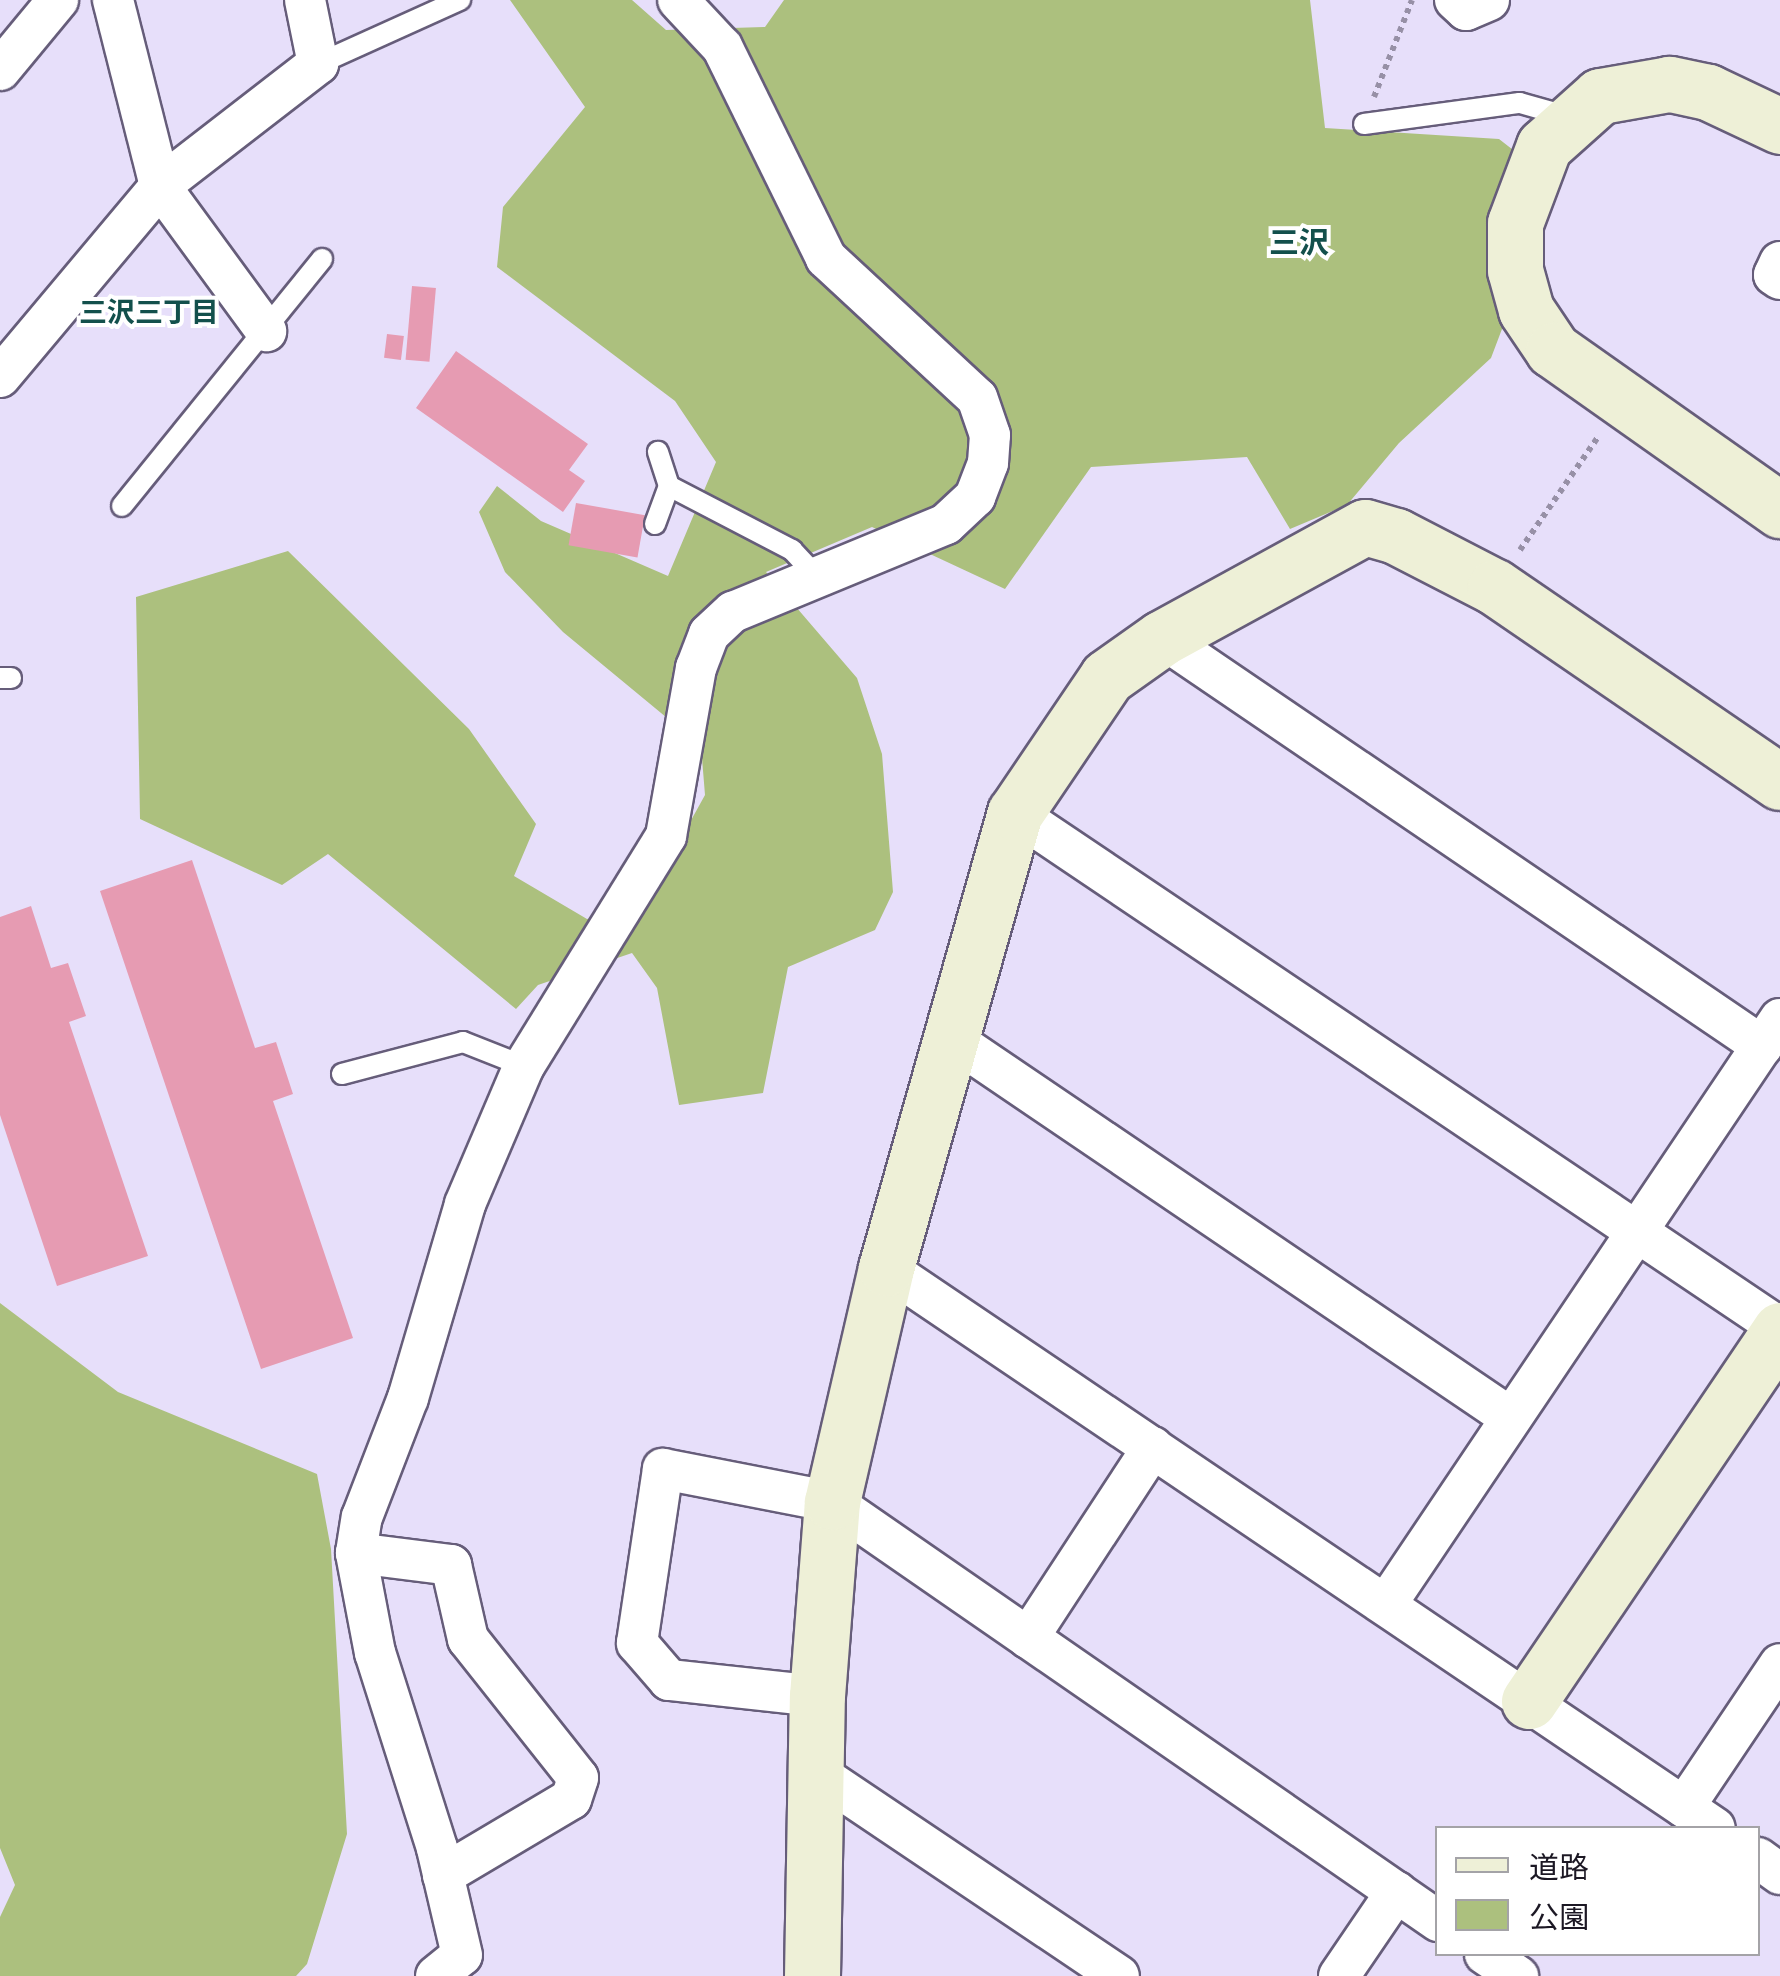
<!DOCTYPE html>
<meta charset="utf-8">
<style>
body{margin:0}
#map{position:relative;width:1780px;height:1976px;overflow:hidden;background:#e7dffa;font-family:Figtree,"Noto Sans JP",sans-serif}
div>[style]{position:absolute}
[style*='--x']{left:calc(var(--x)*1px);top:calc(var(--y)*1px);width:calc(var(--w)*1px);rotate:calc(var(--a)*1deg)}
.green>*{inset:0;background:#acc07e}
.building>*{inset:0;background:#e69bb2;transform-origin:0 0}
.path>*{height:6px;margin-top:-3px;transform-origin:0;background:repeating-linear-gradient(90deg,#9790a6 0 5px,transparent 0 10px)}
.roads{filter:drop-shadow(2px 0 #665d7a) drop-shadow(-2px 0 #665d7a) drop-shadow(0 2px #665d7a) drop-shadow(0 -2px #665d7a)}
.lane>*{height:20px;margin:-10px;padding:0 10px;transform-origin:10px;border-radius:10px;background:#fff}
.street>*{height:40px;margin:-20px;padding:0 20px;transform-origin:20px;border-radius:20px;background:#fff}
.secondary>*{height:55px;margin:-27.5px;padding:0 27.5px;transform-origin:27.5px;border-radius:27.5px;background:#eef0d7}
span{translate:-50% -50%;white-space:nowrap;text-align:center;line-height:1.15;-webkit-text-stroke:8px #fff;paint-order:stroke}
.neighbourhood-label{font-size:28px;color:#13504c;font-weight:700}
.quarter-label{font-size:30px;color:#13504c;font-weight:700}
.legend{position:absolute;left:1435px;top:1826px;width:325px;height:130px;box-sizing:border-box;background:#fff;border:2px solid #a4a3a7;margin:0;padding:12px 18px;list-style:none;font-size:30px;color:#1c1824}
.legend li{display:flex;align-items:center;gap:20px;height:50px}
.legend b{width:50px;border:2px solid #a4a3a7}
</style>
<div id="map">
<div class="green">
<i style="clip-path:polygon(510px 0,632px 0,666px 30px,765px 27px,784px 0,1310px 0,1325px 128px,1499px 139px,1557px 184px,1491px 358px,1399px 443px,1347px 505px,1290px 529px,1247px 457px,1091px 467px,1005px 589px,872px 527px,766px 572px,857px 678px,882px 754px,893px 892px,875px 930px,788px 967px,763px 1093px,679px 1105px,657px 988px,632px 953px,538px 985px,516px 1009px,328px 854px,282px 885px,140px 819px,136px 597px,288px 551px,469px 729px,536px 824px,514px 876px,587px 919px,642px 909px,705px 795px,701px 746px,563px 632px,505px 572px,479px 512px,497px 486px,541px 521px,668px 576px,716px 462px,675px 401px,497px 267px,503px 207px,585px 107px)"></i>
<i style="clip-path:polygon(0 1303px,118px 1392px,317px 1474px,331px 1549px,347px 1834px,307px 1964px,296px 1976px,0 1976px,0 1917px,15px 1885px,0 1848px)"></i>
</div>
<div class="building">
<i style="left:412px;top:286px;width:24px;height:74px;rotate:5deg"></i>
<i style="left:387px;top:334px;width:17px;height:24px;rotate:7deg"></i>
<i style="clip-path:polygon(456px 351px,588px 444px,569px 470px,585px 481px,563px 512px,416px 408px)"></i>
<i style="left:576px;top:503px;width:70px;height:43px;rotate:10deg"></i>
<i style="clip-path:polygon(192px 860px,255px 1048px,276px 1042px,293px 1094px,273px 1101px,353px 1338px,261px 1369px,100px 891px)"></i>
<i style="clip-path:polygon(31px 906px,51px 968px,68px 963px,86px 1016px,69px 1022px,148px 1256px,57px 1286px,0 1115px,0 917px)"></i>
</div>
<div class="path">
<i style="--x:1374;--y:97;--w:104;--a:-68.6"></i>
<i style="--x:1520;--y:550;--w:137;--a:-55.4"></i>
</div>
<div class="roads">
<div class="lane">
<i style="--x:318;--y:64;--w:156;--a:-24.3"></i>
<i style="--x:1364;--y:124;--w:157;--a:-7.7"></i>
<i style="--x:1520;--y:103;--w:51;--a:15.9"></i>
<i style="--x:669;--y:486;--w:139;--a:27.5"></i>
<i style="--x:792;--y:550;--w:37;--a:47"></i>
<i style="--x:122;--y:506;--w:318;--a:-51"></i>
<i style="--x:655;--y:524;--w:40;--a:-69.8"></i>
<i style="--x:669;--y:486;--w:36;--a:-108"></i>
<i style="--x:0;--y:678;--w:11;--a:0"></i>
<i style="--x:342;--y:1074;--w:125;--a:-14.8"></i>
<i style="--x:463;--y:1042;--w:66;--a:21.5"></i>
</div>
<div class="street">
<i style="--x:113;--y:0;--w:192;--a:75.8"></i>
<i style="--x:160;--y:186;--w:180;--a:53.8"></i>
<i style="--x:1455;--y:0;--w:15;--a:42"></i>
<i style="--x:1466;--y:10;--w:25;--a:-23"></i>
<i style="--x:0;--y:70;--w:91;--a:-50.4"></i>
<i style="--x:1780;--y:262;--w:14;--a:115"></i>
<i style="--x:1774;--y:275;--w:7;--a:34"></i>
<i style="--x:0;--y:377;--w:249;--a:-50"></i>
<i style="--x:160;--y:186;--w:200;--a:-37.7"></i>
<i style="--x:318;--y:64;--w:65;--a:-101.5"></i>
<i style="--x:1162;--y:638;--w:726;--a:34.22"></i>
<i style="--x:1015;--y:813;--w:922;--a:33.95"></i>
<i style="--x:952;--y:1039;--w:675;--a:34.14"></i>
<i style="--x:886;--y:1268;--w:1000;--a:34.04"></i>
<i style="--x:356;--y:1553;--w:96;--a:7.2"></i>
<i style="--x:451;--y:1565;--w:76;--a:77.1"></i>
<i style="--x:468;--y:1639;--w:177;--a:51.6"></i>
<i style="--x:578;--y:1778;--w:22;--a:108"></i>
<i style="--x:571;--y:1799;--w:149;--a:149.3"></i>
<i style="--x:1387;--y:1603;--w:704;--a:-56.06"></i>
<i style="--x:1028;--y:1638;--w:228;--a:-56.8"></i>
<i style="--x:817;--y:1696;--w:149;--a:-173.8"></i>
<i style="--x:669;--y:1680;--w:49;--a:-130.9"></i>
<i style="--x:637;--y:1643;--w:176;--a:-81.5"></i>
<i style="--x:663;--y:1469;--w:172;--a:11"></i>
<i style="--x:832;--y:1502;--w:737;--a:34.66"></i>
<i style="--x:820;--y:1775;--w:360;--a:33.9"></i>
<i style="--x:1684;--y:1807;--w:172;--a:-56.1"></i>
<i style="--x:1758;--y:1858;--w:27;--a:36"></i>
<i style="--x:1485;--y:1954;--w:40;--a:34"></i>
<i style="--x:436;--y:1976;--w:33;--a:-39"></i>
<i style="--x:462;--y:1955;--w:110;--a:-103.2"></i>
<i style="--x:437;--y:1848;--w:205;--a:-107.6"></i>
<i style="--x:375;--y:1653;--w:102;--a:-100.8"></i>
<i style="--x:356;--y:1553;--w:36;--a:-81"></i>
<i style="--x:362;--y:1517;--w:128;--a:-68.9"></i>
<i style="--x:408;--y:1398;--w:202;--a:-73.6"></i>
<i style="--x:465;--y:1204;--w:150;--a:-66.9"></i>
<i style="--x:524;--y:1066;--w:270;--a:-58.3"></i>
<i style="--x:666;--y:836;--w:171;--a:-79.9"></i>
<i style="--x:696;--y:668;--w:36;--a:-69"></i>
<i style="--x:709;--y:634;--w:33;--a:-43"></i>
<i style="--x:733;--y:612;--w:230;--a:-22.4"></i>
<i style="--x:946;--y:524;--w:40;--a:-43"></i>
<i style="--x:975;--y:497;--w:36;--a:-69"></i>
<i style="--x:988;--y:463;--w:28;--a:-86"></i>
<i style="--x:990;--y:435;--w:39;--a:-109"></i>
<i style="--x:977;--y:398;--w:206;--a:-137.2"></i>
<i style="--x:826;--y:258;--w:235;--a:-116.2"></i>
<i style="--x:722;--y:47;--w:64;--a:-133.1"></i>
<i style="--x:1339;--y:1976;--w:102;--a:-55.8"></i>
</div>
<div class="secondary">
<i style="--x:1780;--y:126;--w:80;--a:-154.7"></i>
<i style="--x:1708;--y:92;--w:40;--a:-168"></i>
<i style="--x:1669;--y:84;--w:70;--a:170.1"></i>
<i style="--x:1600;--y:96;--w:75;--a:138.2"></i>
<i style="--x:1544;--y:146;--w:82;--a:110.6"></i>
<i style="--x:1515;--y:223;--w:47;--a:90"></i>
<i style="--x:1515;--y:270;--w:41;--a:74.6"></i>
<i style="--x:1526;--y:310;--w:48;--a:56"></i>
<i style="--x:1553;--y:350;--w:278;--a:35.2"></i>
<i style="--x:1529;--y:1701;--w:448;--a:-55.9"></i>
<i style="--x:812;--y:1976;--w:280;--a:-89"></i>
<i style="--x:817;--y:1696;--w:195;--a:-85.6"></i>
<i style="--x:832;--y:1502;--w:240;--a:-77"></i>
<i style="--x:886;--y:1268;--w:473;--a:-74.2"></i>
<i style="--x:1015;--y:813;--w:164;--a:-55.9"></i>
<i style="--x:1107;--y:677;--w:67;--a:-35.3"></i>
<i style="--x:1162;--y:638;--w:231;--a:-28.7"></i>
<i style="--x:1365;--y:527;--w:32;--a:16"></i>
<i style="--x:1396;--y:536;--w:111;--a:27.3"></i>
<i style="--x:1495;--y:587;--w:345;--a:34.4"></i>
</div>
</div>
<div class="neighbourhood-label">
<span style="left:149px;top:312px">三沢三丁目</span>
</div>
<div class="quarter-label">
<span style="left:1299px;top:243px">三沢</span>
</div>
<ul class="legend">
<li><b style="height:12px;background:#eef0d7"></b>道路</li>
<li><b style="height:28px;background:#acc07e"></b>公園</li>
</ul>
</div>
